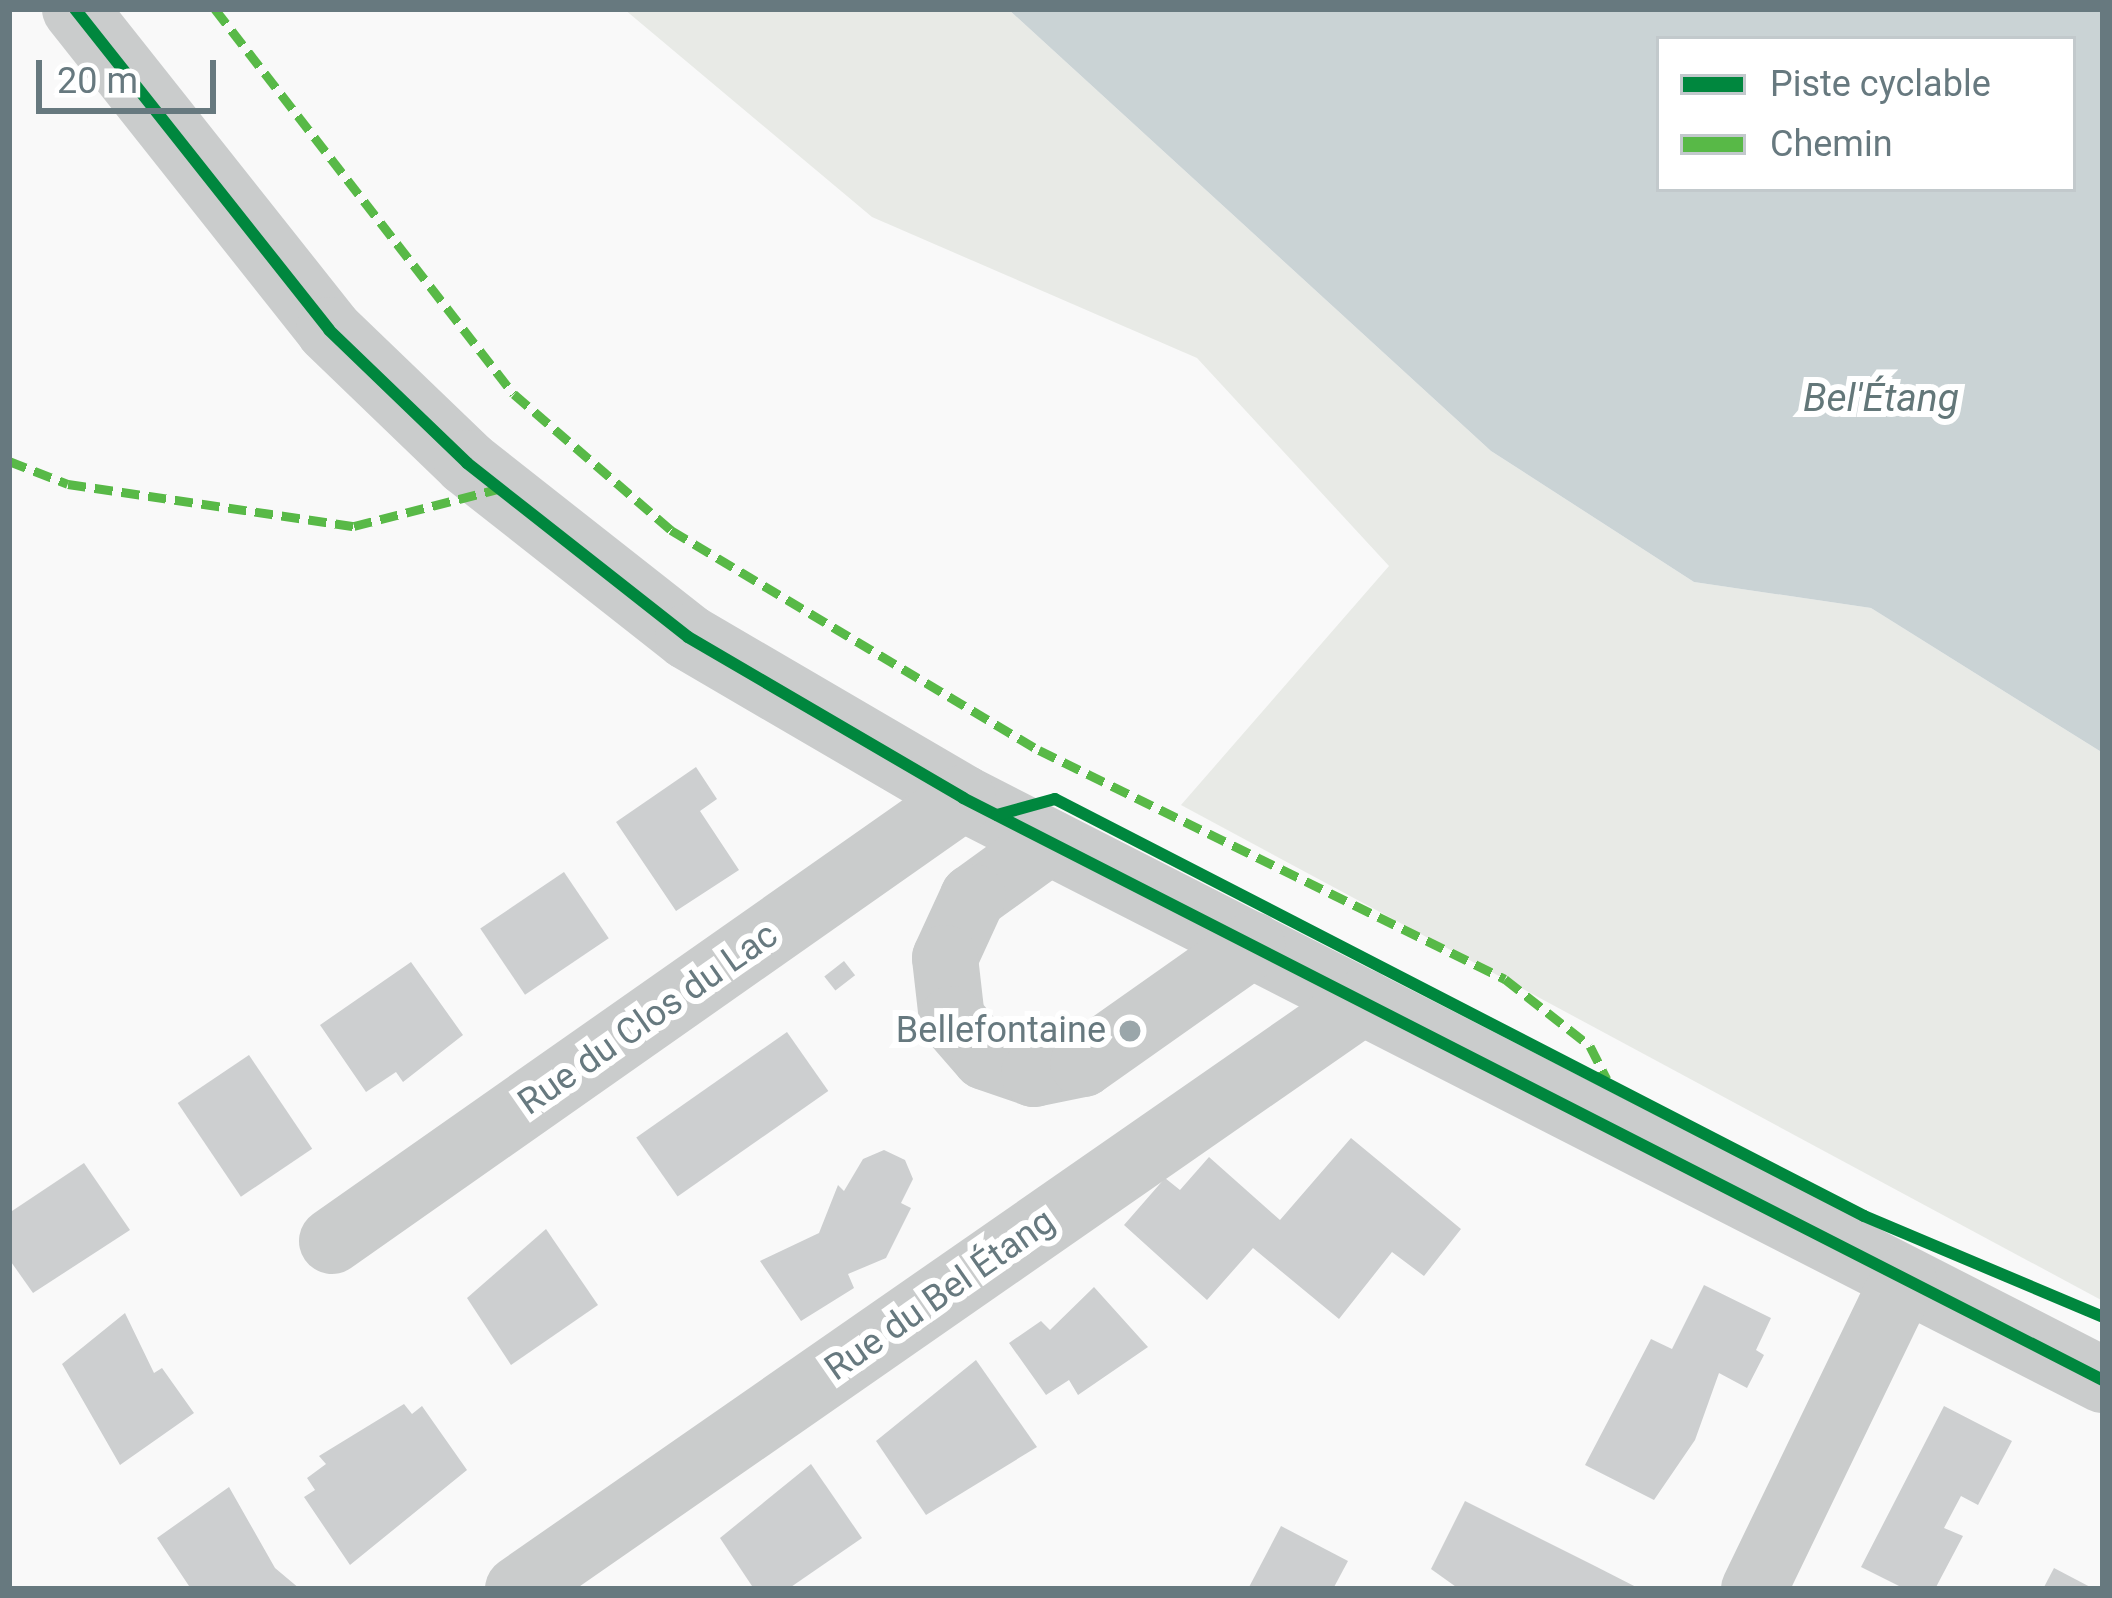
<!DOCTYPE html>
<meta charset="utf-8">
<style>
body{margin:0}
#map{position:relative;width:2112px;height:1598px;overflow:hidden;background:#f9f9f9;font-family:Roboto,sans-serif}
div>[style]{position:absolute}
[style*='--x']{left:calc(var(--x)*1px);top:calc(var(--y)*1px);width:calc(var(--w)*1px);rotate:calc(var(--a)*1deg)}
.green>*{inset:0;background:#e8eae6}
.water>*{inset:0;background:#cad3d5}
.building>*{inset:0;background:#cdcfd0;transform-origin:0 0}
.minor>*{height:66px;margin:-33px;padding:0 33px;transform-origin:33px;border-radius:33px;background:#cacccc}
.quiet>*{height:9px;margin-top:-4.5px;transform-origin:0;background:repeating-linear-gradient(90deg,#58b947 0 18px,transparent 0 27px)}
.cycleway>*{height:12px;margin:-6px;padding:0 6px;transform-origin:6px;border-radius:6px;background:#00873e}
.dots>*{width:33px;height:33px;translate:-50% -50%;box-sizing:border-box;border:6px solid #fff;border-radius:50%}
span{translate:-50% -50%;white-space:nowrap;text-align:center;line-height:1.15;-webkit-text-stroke:12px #fff;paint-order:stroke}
.street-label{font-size:36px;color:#67797f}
.poi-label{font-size:36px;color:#67797f}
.right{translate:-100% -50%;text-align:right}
.water-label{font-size:39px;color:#637779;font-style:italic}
.frame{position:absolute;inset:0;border:12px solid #67797f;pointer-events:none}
.legend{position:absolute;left:1656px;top:36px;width:420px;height:156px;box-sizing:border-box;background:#fff;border:3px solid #c2c9cc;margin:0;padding:15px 21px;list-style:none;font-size:36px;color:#67797f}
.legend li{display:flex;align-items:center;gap:24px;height:60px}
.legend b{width:60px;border:3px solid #c2c9cc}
.scale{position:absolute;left:36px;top:60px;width:180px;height:54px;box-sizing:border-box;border:6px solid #67797f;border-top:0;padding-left:15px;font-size:36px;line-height:42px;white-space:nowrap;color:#67797f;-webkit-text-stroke:9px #fff;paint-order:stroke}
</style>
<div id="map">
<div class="green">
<i style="clip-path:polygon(624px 9px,1008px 9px,1491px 451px,1694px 582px,1871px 608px,2103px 753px,2103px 1301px,1181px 805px,1389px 566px,1197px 358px,872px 217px)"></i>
</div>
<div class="water">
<i style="clip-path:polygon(evenodd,1008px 9px,2103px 9px,2103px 753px,1871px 608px,1694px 582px,1491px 451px,1008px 9px,1659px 39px,2073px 39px,2073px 189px,1659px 189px,1659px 39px)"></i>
</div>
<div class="building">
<i style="clip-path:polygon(696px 767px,717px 799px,700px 811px,739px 870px,676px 911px,616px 822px)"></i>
<i style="left:564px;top:872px;width:80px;height:101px;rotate:56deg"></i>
<i style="left:844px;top:961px;width:18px;height:25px;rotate:52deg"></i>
<i style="clip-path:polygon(411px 962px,463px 1035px,403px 1082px,396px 1072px,366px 1092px,320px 1025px)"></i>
<i style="left:787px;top:1032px;width:72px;height:184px;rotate:55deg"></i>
<i style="left:249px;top:1055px;width:113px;height:86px;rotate:56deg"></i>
<i style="clip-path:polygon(1351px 1138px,1461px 1229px,1424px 1276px,1392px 1252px,1339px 1319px,1253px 1248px,1207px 1300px,1124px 1225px,1165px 1178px,1180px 1190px,1209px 1157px,1280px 1220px)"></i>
<i style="clip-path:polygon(884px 1150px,905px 1160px,913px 1179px,901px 1203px,911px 1208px,886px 1258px,848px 1274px,854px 1288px,801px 1321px,760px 1261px,819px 1233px,838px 1185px,844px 1191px,863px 1159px)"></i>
<i style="clip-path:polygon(84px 1163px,130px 1230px,33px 1293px,9px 1259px,9px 1213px)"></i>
<i style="clip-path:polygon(546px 1229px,598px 1305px,511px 1365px,467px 1298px)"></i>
<i style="clip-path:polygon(1704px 1285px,1771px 1318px,1756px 1350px,1764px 1355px,1747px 1388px,1719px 1373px,1695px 1440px,1654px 1500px,1585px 1465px,1651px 1339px,1672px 1349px)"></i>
<i style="clip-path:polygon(1094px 1287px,1148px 1347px,1078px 1395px,1069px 1380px,1046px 1395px,1009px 1343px,1041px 1321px,1050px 1330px)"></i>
<i style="clip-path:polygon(125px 1313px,154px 1373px,162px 1368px,194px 1413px,120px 1465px,62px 1364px)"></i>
<i style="clip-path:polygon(976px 1360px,1037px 1447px,926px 1515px,876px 1441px)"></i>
<i style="clip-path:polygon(404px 1404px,412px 1414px,422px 1406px,467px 1470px,350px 1565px,304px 1497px,315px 1490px,307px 1478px,326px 1464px,319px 1456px)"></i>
<i style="clip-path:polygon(1944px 1406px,2012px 1441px,1978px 1505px,1961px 1496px,1944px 1528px,1963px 1536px,1935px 1589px,1905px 1589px,1861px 1567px)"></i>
<i style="clip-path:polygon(811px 1464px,862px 1538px,788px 1589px,754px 1589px,720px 1538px)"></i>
<i style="clip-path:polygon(229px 1487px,275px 1568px,300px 1589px,191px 1589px,157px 1538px)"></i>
<i style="clip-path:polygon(1465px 1501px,1593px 1565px,1640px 1589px,1459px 1589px,1431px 1569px)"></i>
<i style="clip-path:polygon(1281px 1526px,1348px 1561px,1333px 1589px,1248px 1589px)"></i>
<i style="clip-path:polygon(2054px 1568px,2094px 1589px,2043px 1589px)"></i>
</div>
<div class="minor">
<i style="--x:75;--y:9;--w:409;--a:51.6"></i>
<i style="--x:329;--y:330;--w:192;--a:43.9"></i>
<i style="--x:467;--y:463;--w:281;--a:38.2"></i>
<i style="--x:688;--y:637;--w:319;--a:30.3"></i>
<i style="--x:963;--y:798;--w:1280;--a:27.05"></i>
<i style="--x:1049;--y:842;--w:94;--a:144.1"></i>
<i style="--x:973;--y:897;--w:67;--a:114.7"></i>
<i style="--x:945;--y:958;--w:61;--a:83.5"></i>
<i style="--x:952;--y:1019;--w:50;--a:49"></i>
<i style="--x:985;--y:1057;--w:52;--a:19.1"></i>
<i style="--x:1034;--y:1074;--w:50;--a:-11.5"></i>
<i style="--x:1083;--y:1064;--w:207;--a:-35.2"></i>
<i style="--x:332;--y:1241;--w:771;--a:-35.07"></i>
<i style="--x:518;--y:1589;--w:1029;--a:-34.79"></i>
<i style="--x:1754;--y:1589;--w:344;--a:-64.2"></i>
</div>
<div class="quiet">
<i style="--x:215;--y:9;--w:487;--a:52.2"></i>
<i style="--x:514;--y:394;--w:208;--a:40.9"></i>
<i style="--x:671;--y:530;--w:429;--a:30.9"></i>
<i style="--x:1039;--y:750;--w:519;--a:26.17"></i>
<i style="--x:1505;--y:979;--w:108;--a:38.2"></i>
<i style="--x:1590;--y:1046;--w:37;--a:63"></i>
<i style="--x:9;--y:461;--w:63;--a:21.3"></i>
<i style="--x:68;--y:484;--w:289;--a:8.4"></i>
<i style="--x:354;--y:526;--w:149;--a:-14.4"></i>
</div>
<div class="cycleway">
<i style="--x:75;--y:9;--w:409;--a:51.6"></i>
<i style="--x:329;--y:330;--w:192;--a:43.9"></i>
<i style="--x:467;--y:463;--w:281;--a:38.2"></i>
<i style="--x:688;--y:637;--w:319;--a:30.3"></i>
<i style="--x:963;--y:798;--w:1280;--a:27.05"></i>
<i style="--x:997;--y:815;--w:60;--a:-15.4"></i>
<i style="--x:1055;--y:799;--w:910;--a:27.27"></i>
<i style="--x:1864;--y:1216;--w:259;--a:22.9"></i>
</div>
<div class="dots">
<i style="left:1130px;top:1031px;background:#9aa6aa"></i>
</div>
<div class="street-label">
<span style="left:648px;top:1019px;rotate:-35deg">Rue du Clos du Lac</span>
<span style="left:940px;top:1295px;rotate:-35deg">Rue du Bel Étang</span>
</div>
<div class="poi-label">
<span class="right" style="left:1106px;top:1031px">Bellefontaine</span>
</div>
<div class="water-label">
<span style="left:1881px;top:398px">Bel'Étang</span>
</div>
<div class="frame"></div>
<ul class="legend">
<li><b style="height:15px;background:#00873e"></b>Piste cyclable</li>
<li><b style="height:15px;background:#58b947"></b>Chemin</li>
</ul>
<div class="scale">20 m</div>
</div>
